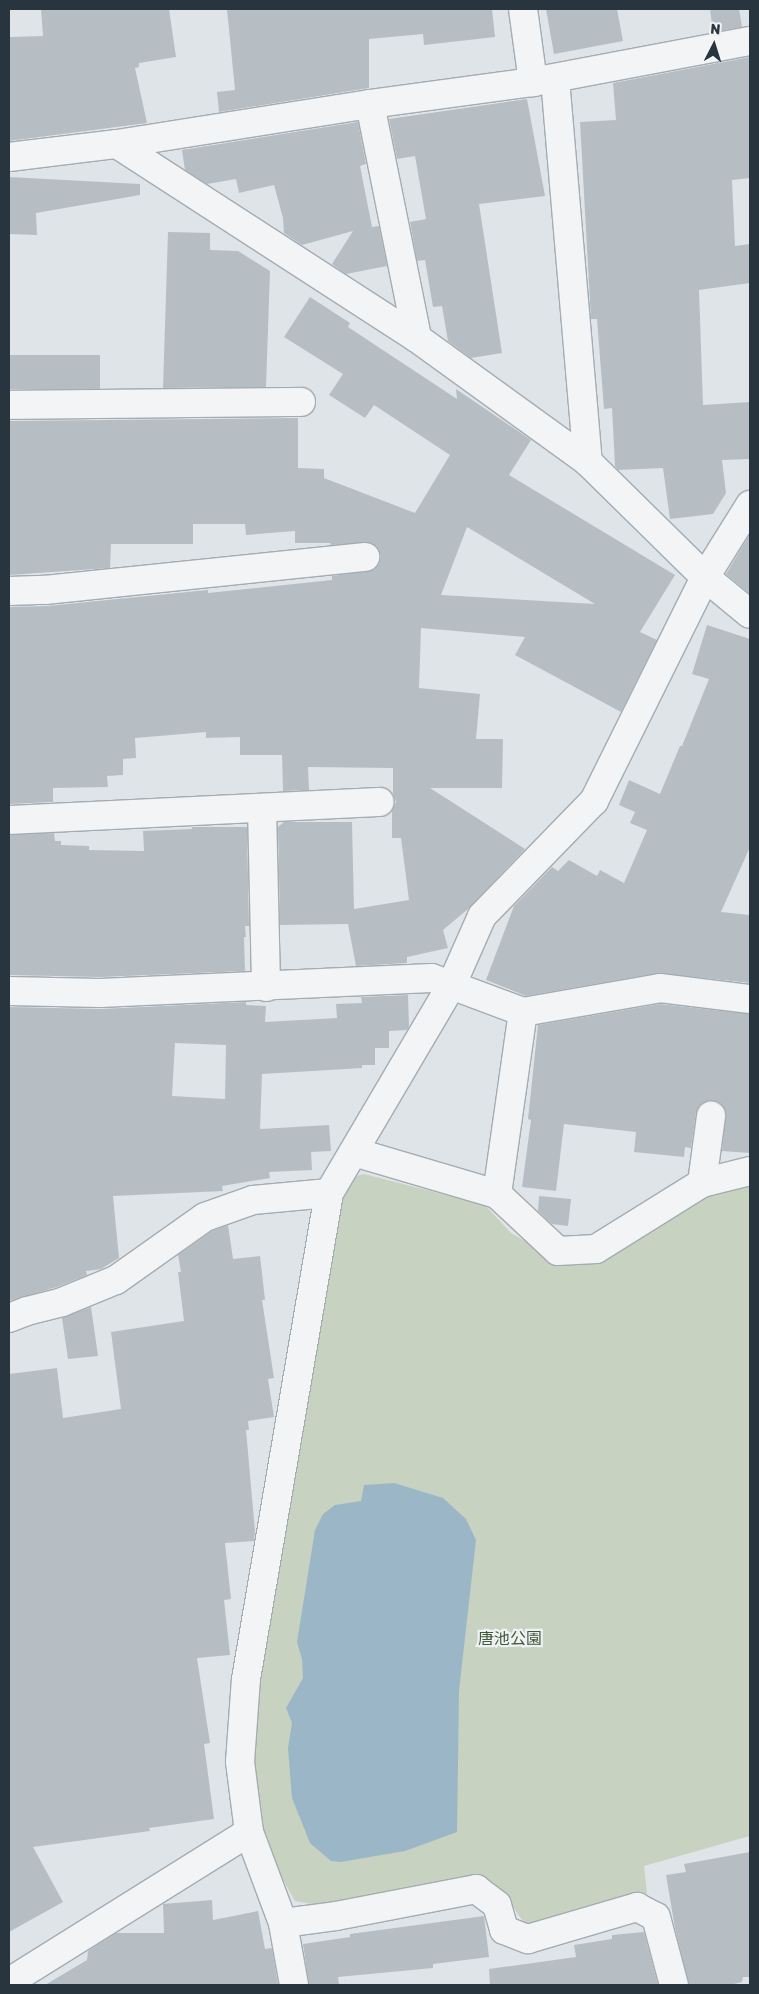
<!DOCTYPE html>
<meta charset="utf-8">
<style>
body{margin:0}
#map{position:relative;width:759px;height:1994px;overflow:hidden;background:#dfe4e8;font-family:Rubik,"Noto Sans JP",sans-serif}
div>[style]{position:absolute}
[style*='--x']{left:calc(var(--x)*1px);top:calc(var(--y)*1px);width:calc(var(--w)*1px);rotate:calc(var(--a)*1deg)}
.green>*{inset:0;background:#c7d2c0}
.water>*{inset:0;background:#9bb7c7}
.building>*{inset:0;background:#b6bec4;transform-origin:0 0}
.roads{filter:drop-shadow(1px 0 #a4acb2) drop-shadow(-1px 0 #a4acb2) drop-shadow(0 1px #a4acb2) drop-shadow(0 -1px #a4acb2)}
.street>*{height:28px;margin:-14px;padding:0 14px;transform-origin:14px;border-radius:14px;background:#f2f4f6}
span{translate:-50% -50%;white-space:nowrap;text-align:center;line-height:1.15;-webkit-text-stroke:4.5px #eef2f5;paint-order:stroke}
.park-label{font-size:16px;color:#425a36}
.frame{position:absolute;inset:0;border:10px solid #28343e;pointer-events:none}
.north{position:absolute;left:689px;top:20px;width:50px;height:50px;-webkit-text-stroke:4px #eef2f5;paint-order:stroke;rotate:5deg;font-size:14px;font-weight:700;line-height:20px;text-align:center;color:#28343e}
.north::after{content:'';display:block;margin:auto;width:18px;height:22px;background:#28343e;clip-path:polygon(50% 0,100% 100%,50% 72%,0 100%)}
</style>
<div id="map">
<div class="green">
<i style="clip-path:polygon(364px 1174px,485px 1205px,511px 1233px,540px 1250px,571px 1262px,699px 1192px,750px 1179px,750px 1836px,644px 1866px,647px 1893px,530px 1932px,502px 1890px,475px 1879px,333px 1908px,295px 1901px,282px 1878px,263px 1829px,253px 1765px,253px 1714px,336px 1214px,349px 1178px)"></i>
</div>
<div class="water">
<i style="clip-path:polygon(394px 1483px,443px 1498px,466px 1519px,476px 1540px,459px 1691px,457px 1832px,405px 1851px,341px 1862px,331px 1861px,310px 1843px,292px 1798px,288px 1748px,292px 1723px,286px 1708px,303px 1678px,302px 1659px,297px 1642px,315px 1530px,323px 1514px,335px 1505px,361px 1501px,364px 1485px)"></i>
</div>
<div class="building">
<i style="clip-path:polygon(41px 9px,169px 9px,176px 57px,139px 63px,139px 67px,135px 68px,147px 123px,9px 141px,9px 37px,43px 36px)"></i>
<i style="clip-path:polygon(227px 9px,492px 9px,495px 37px,424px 45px,423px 34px,369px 39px,369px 88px,219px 112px,217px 92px,235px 90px)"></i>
<i style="clip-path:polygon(546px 9px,617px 9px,623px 41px,554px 54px)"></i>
<i style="clip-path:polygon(710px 9px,739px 9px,742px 27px,713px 32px)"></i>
<i style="clip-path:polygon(750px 57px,750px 178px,732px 180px,735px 246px,750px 244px,750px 283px,699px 290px,703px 405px,750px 402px,750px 459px,722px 460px,726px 493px,713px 514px,670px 519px,663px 468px,618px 470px,615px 466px,612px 408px,604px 409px,597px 319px,591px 319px,580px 122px,616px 120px,613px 83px)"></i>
<i style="clip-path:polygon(527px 99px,545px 196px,479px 204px,502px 353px,471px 358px,448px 341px,442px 306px,433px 307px,425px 260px,417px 261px,410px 222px,426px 219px,415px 156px,397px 159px,389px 119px)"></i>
<i style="clip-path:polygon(358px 122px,366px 164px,360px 166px,372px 227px,379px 226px,387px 266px,346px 274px,332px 264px,353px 231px,302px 245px,284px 233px,283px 218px,274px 185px,239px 193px,236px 179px,207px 184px,185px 170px,182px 150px)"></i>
<i style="clip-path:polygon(9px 177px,140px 184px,140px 195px,36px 213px,37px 235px,9px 234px)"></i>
<i style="clip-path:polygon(168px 232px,210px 233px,210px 250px,238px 251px,270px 271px,266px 387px,163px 388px)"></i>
<i style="clip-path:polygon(evenodd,310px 297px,350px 323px,348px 327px,457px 399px,456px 389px,531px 440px,509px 475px,675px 575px,640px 632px,657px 640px,621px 712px,515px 655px,525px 637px,421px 628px,419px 688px,480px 694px,476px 739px,503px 739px,502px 788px,430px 788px,525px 849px,468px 909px,443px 930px,448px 948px,407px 957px,407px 963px,356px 966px,348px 924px,280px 925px,278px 827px,284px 822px,352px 822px,354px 909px,409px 900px,401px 838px,392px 838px,392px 811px,396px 802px,393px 793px,393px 768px,308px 767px,309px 790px,283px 791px,282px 755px,240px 755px,240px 737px,206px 738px,206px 732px,135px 738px,136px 758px,123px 759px,123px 775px,107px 776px,108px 787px,53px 788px,53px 802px,9px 804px,9px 607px,47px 606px,208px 590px,208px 593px,332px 580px,332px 576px,374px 570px,379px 564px,381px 556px,377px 547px,371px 543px,331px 545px,330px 543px,295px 543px,295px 531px,246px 535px,245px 524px,193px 524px,193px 544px,111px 544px,110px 568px,9px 575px,9px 421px,298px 418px,298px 468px,324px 469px,324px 478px,415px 513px,450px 455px,374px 405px,365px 418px,329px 395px,343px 374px,284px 337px,310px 297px,467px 527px,595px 604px,441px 595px,467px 527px)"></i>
<i style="left:9px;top:355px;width:91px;height:34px"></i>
<i style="clip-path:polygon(750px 534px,750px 594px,726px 574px)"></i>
<i style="clip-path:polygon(707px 625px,750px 639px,750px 847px,721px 912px,750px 915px,750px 983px,658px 973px,526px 996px,486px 980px,514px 906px,552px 867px,558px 871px,569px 860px,597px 876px,600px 870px,624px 883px,647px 830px,630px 823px,635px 812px,619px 805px,629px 780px,660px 794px,680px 746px,682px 746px,709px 679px,692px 674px)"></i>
<i style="clip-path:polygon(192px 827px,247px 827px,249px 926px,245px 926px,246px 937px,244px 937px,245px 971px,100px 977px,9px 975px,9px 835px,54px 833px,55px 841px,61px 841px,61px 845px,89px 846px,89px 850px,144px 851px,143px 831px,192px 829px)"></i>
<i style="clip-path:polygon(evenodd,408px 995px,409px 1026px,407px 1030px,389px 1031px,389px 1048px,375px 1048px,375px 1065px,362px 1065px,362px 1068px,262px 1074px,260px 1129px,329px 1125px,331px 1151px,311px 1152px,312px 1170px,269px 1172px,270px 1178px,222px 1186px,223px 1191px,113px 1196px,119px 1258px,101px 1269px,86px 1271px,87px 1275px,57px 1287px,9px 1301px,9px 1007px,101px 1009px,246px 1002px,246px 1005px,266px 1006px,265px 1022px,337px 1018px,336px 1004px,362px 1003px,361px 997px,408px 995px,175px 1043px,226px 1045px,225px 1099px,172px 1096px,175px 1043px)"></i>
<i style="clip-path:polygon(660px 1004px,750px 1014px,750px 1153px,722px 1151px,726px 1111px,720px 1103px,714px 1101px,706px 1101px,699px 1106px,696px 1113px,691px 1148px,685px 1147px,684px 1157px,634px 1152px,636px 1132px,564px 1124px,556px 1191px,522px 1187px,531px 1120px,528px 1119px,538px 1025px)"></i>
<i style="clip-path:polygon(539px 1196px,571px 1199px,568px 1226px,552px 1224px,538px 1211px)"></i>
<i style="clip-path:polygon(228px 1225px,233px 1259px,260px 1256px,265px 1300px,262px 1300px,274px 1378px,268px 1379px,274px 1417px,248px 1421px,249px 1430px,246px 1430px,255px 1531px,254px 1541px,225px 1543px,231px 1599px,224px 1600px,230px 1655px,197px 1658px,210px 1743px,204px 1744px,214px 1819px,149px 1828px,150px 1831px,33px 1847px,63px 1902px,9px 1932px,9px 1374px,57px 1368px,63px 1418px,121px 1409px,111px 1332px,184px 1321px,178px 1272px,181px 1272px,178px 1255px,212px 1231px)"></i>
<i style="clip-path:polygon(91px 1307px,98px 1356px,68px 1359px,62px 1318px)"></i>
<i style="clip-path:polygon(750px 1852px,750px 1977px,743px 1977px,742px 1982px,730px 1985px,689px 1985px,675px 1928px,666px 1875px,686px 1872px,684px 1864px)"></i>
<i style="clip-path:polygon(212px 1900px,213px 1920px,258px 1911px,265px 1949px,272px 1948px,278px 1985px,45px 1985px,87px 1960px,88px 1951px,116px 1933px,164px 1933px,163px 1904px)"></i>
<i style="clip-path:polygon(484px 1916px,489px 1957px,433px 1964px,433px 1968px,338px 1977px,339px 1984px,309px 1985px,303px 1944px,350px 1937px,350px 1934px)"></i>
<i style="clip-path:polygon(644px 1932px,658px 1985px,490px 1985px,489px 1969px,576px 1957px,574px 1945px,612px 1939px,612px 1935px)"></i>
</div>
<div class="roads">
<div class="street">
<i style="--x:523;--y:9;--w:74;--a:82.2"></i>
<i style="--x:555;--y:79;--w:384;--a:85.1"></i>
<i style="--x:370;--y:104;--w:239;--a:78.6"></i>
<i style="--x:117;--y:144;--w:357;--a:32.9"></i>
<i style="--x:417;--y:338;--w:211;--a:35.9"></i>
<i style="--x:588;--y:462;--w:164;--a:44.5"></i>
<i style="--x:705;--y:577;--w:58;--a:39.4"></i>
<i style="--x:9;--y:157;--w:109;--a:-6.9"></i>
<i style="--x:117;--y:144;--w:256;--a:-9"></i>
<i style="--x:370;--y:104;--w:164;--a:-7.7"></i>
<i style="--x:533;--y:82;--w:221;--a:-10.7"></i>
<i style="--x:9;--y:405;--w:292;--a:-0.6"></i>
<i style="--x:9;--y:591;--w:36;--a:-2"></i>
<i style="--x:45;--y:590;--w:322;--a:-5.9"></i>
<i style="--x:262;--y:808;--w:179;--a:88.7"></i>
<i style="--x:9;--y:820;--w:371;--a:-2.8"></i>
<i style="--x:9;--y:991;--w:91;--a:1.3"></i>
<i style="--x:100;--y:993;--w:332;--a:-2.6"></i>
<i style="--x:432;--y:978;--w:97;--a:20.5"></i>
<i style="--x:523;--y:1012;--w:139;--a:-9.9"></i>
<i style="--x:660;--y:988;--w:91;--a:7"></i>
<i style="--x:354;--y:1152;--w:149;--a:16.4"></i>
<i style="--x:497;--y:1194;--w:83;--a:43.1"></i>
<i style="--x:558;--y:1251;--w:38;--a:-3"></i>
<i style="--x:596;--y:1249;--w:125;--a:-31.9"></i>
<i style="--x:702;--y:1183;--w:49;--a:-14"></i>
<i style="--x:702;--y:1183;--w:68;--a:-82.3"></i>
<i style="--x:497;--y:1194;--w:184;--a:-81.9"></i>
<i style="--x:9;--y:1318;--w:19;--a:-21"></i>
<i style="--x:27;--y:1311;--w:36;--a:-14"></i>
<i style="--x:62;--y:1302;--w:58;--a:-22.2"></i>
<i style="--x:116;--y:1280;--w:109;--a:-35.3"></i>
<i style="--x:205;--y:1217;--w:51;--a:-19.5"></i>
<i style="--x:253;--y:1200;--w:76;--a:-5.3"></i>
<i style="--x:283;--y:1923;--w:53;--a:-7.5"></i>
<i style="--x:336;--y:1916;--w:143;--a:-10.9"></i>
<i style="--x:476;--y:1889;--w:26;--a:37"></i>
<i style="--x:497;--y:1905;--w:26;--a:74"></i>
<i style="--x:504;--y:1930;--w:26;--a:21"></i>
<i style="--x:528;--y:1939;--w:114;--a:-16.4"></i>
<i style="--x:637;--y:1907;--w:21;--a:28"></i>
<i style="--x:656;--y:1917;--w:70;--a:75.2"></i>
<i style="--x:9;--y:1982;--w:283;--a:-32"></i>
<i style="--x:294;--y:1985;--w:63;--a:-100.1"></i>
<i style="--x:283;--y:1923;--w:97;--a:-110.5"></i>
<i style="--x:249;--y:1832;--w:71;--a:-97.3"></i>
<i style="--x:240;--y:1762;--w:83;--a:-85.9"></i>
<i style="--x:246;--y:1679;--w:493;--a:-80.3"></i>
<i style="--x:329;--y:1193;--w:243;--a:-59.5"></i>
<i style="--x:452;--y:984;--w:74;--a:-66.2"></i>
<i style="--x:482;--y:916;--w:161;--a:-45.8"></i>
<i style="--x:594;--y:801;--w:250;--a:-63.6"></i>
<i style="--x:705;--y:577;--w:85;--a:-58"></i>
</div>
</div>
<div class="park-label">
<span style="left:510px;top:1639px">唐池公園</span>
</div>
<div class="frame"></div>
<div class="north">N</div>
</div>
